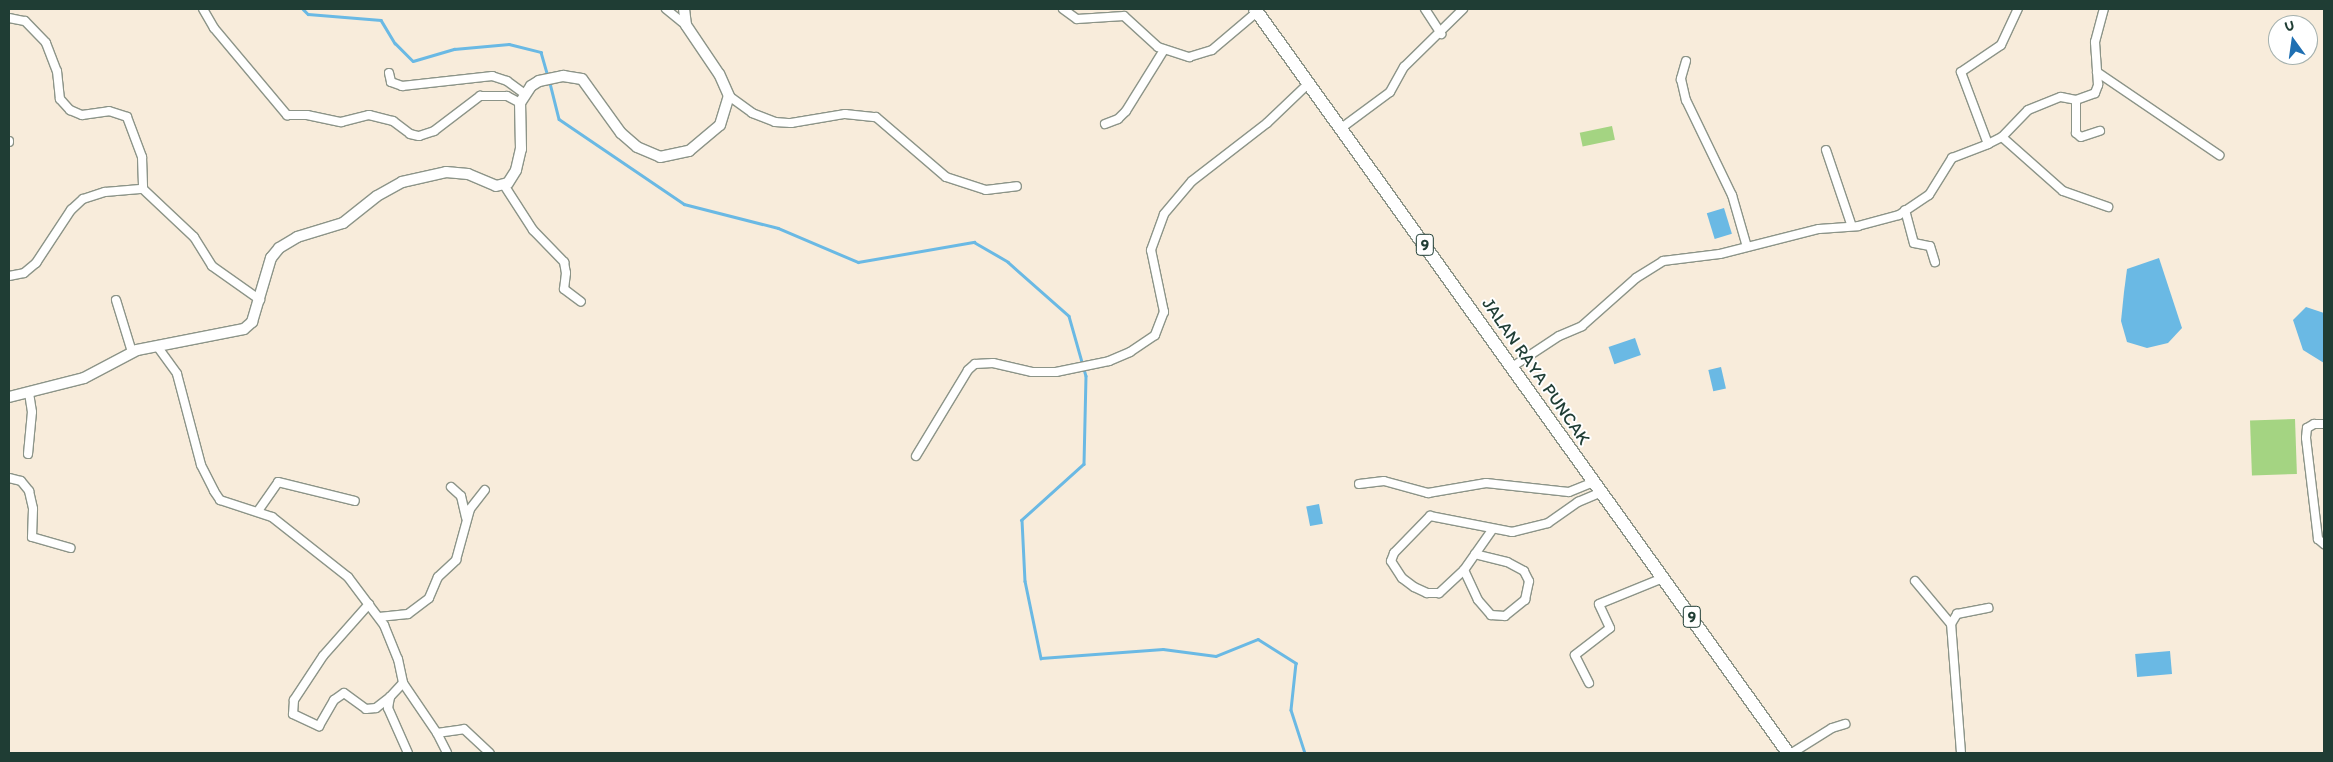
<!DOCTYPE html>
<style>
body{margin:0}
#map{position:relative;width:2333px;height:762px;overflow:hidden;background:#f8ecdb;font-family:Itim,sans-serif}
div>[style]{position:absolute}
[style*='--x']{left:calc(var(--x)*1px);top:calc(var(--y)*1px);width:calc(var(--w)*1px);rotate:calc(var(--a)*1deg)}
.green>*{inset:0;background:#a4d482;transform-origin:0 0}
.water>*{inset:0;background:#6ab9e4;transform-origin:0 0}
.stream>*{height:2.5px;margin:-1.25px;padding:0 1.25px;transform-origin:1.25px;border-radius:1.25px;background:#6ab9e4}
.roads{filter:drop-shadow(1px 0 #8c9488) drop-shadow(-1px 0 #8c9488) drop-shadow(0 1px #8c9488) drop-shadow(0 -1px #8c9488)}
.minor>*{height:8px;margin:-4px;padding:0 4px;transform-origin:4px;border-radius:4px;background:#fff}
.secondary>*{height:10px;margin:-5px;padding:0 5px;transform-origin:5px;border-radius:5px;background:#fff}
.trunk>*{height:12px;margin:-6px;padding:0 6px;transform-origin:6px;border-radius:6px;background:#fff}
span{translate:-50% -50%;white-space:nowrap;text-align:center;line-height:1.15;-webkit-text-stroke:4px #fff;paint-order:stroke}
.shield-label span{padding:1px 4px;background:#fff;border:1px solid;border-radius:4px;-webkit-text-stroke-width:0}
.shield-label{font-size:16px;color:#1f3d34;font-weight:700}
.street-label{font-size:18px;color:#1f3d34}
.frame{position:absolute;inset:0;border:10px solid #1f3d34;pointer-events:none}
.north{position:absolute;left:2268px;top:15px;width:50px;height:50px;box-sizing:border-box;background:#fff;border:1px solid #a5b1ae;border-radius:50%;rotate:346deg;font-size:14px;font-weight:700;line-height:20px;text-align:center;color:#1f3d34}
.north::after{content:'';display:block;margin:auto;width:18px;height:22px;background:#1f6fb2;clip-path:polygon(50% 0,100% 100%,50% 72%,0 100%)}
</style>
<div id="map">
<div class="green">
<i style="left:1612px;top:126px;width:14px;height:33px;rotate:78deg"></i>
<i style="left:2295px;top:419px;width:55px;height:45px;rotate:88deg"></i>
</div>
<div class="water">
<i style="left:1724px;top:208px;width:27px;height:18px;rotate:73deg"></i>
<i style="clip-path:polygon(2159px 258px,2182px 328px,2168px 343px,2147px 348px,2127px 342px,2121px 321px,2124px 292px,2127px 269px)"></i>
<i style="clip-path:polygon(2306px 307px,2324px 313px,2324px 363px,2303px 350px,2293px 320px)"></i>
<i style="left:1635px;top:338px;width:18px;height:28px;rotate:71deg"></i>
<i style="left:1721px;top:367px;width:22px;height:13px;rotate:77deg"></i>
<i style="left:1319px;top:504px;width:20px;height:13px;rotate:79deg"></i>
<i style="left:2170px;top:651px;width:23px;height:35px;rotate:85deg"></i>
</div>
<div class="stream">
<i style="--x:303;--y:9;--w:7;--a:45"></i>
<i style="--x:308;--y:14;--w:73;--a:4.7"></i>
<i style="--x:381;--y:20;--w:27;--a:59"></i>
<i style="--x:395;--y:43;--w:25;--a:45"></i>
<i style="--x:413;--y:61;--w:43;--a:-16.3"></i>
<i style="--x:454;--y:49;--w:55;--a:-5.2"></i>
<i style="--x:509;--y:44;--w:33;--a:14"></i>
<i style="--x:541;--y:52;--w:26;--a:74"></i>
<i style="--x:550;--y:83;--w:37;--a:76"></i>
<i style="--x:559;--y:119;--w:151;--a:34.2"></i>
<i style="--x:684;--y:204;--w:97;--a:14.3"></i>
<i style="--x:778;--y:228;--w:87;--a:23"></i>
<i style="--x:858;--y:262;--w:118;--a:-9.8"></i>
<i style="--x:974;--y:242;--w:39;--a:30"></i>
<i style="--x:1008;--y:262;--w:81;--a:41.5"></i>
<i style="--x:1069;--y:316;--w:62;--a:74.2"></i>
<i style="--x:1086;--y:376;--w:88;--a:91.3"></i>
<i style="--x:1084;--y:464;--w:84;--a:137.9"></i>
<i style="--x:1022;--y:520;--w:61;--a:87.2"></i>
<i style="--x:1025;--y:581;--w:79;--a:78.3"></i>
<i style="--x:1041;--y:658;--w:122;--a:-4.2"></i>
<i style="--x:1163;--y:649;--w:53;--a:7.5"></i>
<i style="--x:1216;--y:656;--w:45;--a:-22"></i>
<i style="--x:1258;--y:639;--w:45;--a:32.3"></i>
<i style="--x:1296;--y:663;--w:47;--a:96.1"></i>
<i style="--x:1291;--y:710;--w:45;--a:72"></i>
</div>
<div class="roads">
<div class="minor">
<i style="--x:203;--y:9;--w:22;--a:60"></i>
<i style="--x:214;--y:28;--w:114;--a:50"></i>
<i style="--x:287;--y:115;--w:20;--a:0"></i>
<i style="--x:307;--y:115;--w:35;--a:12"></i>
<i style="--x:341;--y:122;--w:29;--a:-14"></i>
<i style="--x:369;--y:115;--w:25;--a:14"></i>
<i style="--x:393;--y:121;--w:21;--a:37"></i>
<i style="--x:410;--y:134;--w:9;--a:13"></i>
<i style="--x:419;--y:136;--w:16;--a:-18"></i>
<i style="--x:434;--y:131;--w:58;--a:-37.3"></i>
<i style="--x:480;--y:96;--w:27;--a:0"></i>
<i style="--x:507;--y:96;--w:15;--a:28"></i>
<i style="--x:666;--y:9;--w:26;--a:39"></i>
<i style="--x:1063;--y:9;--w:17;--a:36"></i>
<i style="--x:1077;--y:19;--w:47;--a:-3.7"></i>
<i style="--x:1124;--y:16;--w:46;--a:42.4"></i>
<i style="--x:1158;--y:47;--w:33;--a:18"></i>
<i style="--x:1189;--y:57;--w:24;--a:-17"></i>
<i style="--x:1212;--y:50;--w:59;--a:-40.2"></i>
<i style="--x:1425;--y:9;--w:30;--a:57"></i>
<i style="--x:9;--y:18;--w:16;--a:11"></i>
<i style="--x:25;--y:21;--w:30;--a:46"></i>
<i style="--x:46;--y:43;--w:30;--a:69"></i>
<i style="--x:57;--y:71;--w:28;--a:84"></i>
<i style="--x:60;--y:99;--w:15;--a:48"></i>
<i style="--x:70;--y:110;--w:13;--a:23"></i>
<i style="--x:82;--y:115;--w:27;--a:-8"></i>
<i style="--x:109;--y:111;--w:19;--a:18"></i>
<i style="--x:127;--y:117;--w:43;--a:69.4"></i>
<i style="--x:142;--y:157;--w:32;--a:88"></i>
<i style="--x:1686;--y:61;--w:19;--a:106"></i>
<i style="--x:1681;--y:79;--w:22;--a:77"></i>
<i style="--x:1686;--y:100;--w:106;--a:64.2"></i>
<i style="--x:1732;--y:195;--w:54;--a:73.9"></i>
<i style="--x:2097;--y:72;--w:148;--a:34.2"></i>
<i style="--x:389;--y:73;--w:9;--a:77"></i>
<i style="--x:391;--y:82;--w:12;--a:20"></i>
<i style="--x:402;--y:86;--w:91;--a:-6.3"></i>
<i style="--x:492;--y:76;--w:16;--a:18"></i>
<i style="--x:507;--y:81;--w:22;--a:36"></i>
<i style="--x:729;--y:96;--w:29;--a:36"></i>
<i style="--x:752;--y:113;--w:25;--a:21"></i>
<i style="--x:775;--y:122;--w:16;--a:4"></i>
<i style="--x:791;--y:123;--w:55;--a:-9.5"></i>
<i style="--x:845;--y:114;--w:31;--a:6"></i>
<i style="--x:876;--y:117;--w:92;--a:40.6"></i>
<i style="--x:946;--y:177;--w:42;--a:18"></i>
<i style="--x:986;--y:190;--w:31;--a:-7"></i>
<i style="--x:2076;--y:100;--w:33;--a:90"></i>
<i style="--x:2076;--y:133;--w:6;--a:39"></i>
<i style="--x:2081;--y:137;--w:20;--a:-18"></i>
<i style="--x:1105;--y:124;--w:14;--a:-21"></i>
<i style="--x:1118;--y:119;--w:11;--a:-45"></i>
<i style="--x:1126;--y:111;--w:72;--a:-58.1"></i>
<i style="--x:1340;--y:129;--w:62;--a:-36.5"></i>
<i style="--x:1390;--y:92;--w:29;--a:-61"></i>
<i style="--x:1404;--y:67;--w:83;--a:-44.5"></i>
<i style="--x:2002;--y:137;--w:81;--a:41.5"></i>
<i style="--x:2063;--y:191;--w:48;--a:19.6"></i>
<i style="--x:9;--y:141;--w:1;--a:90"></i>
<i style="--x:1988;--y:144;--w:16;--a:-27"></i>
<i style="--x:2002;--y:137;--w:37;--a:-46"></i>
<i style="--x:2028;--y:110;--w:35;--a:-22"></i>
<i style="--x:2061;--y:97;--w:15;--a:11"></i>
<i style="--x:2076;--y:100;--w:20;--a:-20"></i>
<i style="--x:2095;--y:93;--w:9;--a:-69"></i>
<i style="--x:2098;--y:85;--w:43;--a:-94"></i>
<i style="--x:2095;--y:42;--w:34;--a:-75"></i>
<i style="--x:1826;--y:150;--w:78;--a:71.3"></i>
<i style="--x:504;--y:185;--w:54;--a:57.2"></i>
<i style="--x:533;--y:230;--w:45;--a:45.9"></i>
<i style="--x:564;--y:262;--w:11;--a:80"></i>
<i style="--x:566;--y:273;--w:16;--a:97"></i>
<i style="--x:564;--y:289;--w:21;--a:37"></i>
<i style="--x:1905;--y:210;--w:34;--a:75"></i>
<i style="--x:1914;--y:243;--w:16;--a:11"></i>
<i style="--x:1930;--y:246;--w:17;--a:73"></i>
<i style="--x:9;--y:276;--w:15;--a:-11"></i>
<i style="--x:24;--y:273;--w:16;--a:-40"></i>
<i style="--x:36;--y:263;--w:64;--a:-56.6"></i>
<i style="--x:71;--y:210;--w:16;--a:-43"></i>
<i style="--x:83;--y:199;--w:23;--a:-18"></i>
<i style="--x:105;--y:192;--w:38;--a:-5"></i>
<i style="--x:143;--y:189;--w:70;--a:43.3"></i>
<i style="--x:194;--y:237;--w:34;--a:58"></i>
<i style="--x:212;--y:266;--w:59;--a:35.3"></i>
<i style="--x:116;--y:300;--w:54;--a:72.9"></i>
<i style="--x:157;--y:346;--w:34;--a:54"></i>
<i style="--x:177;--y:374;--w:94;--a:75.2"></i>
<i style="--x:201;--y:465;--w:29;--a:63"></i>
<i style="--x:214;--y:491;--w:11;--a:56"></i>
<i style="--x:220;--y:500;--w:55;--a:18.1"></i>
<i style="--x:272;--y:517;--w:97;--a:38.3"></i>
<i style="--x:348;--y:577;--w:60;--a:53.1"></i>
<i style="--x:384;--y:625;--w:37;--a:68"></i>
<i style="--x:398;--y:659;--w:25;--a:78"></i>
<i style="--x:403;--y:683;--w:60;--a:55.8"></i>
<i style="--x:437;--y:733;--w:22;--a:63"></i>
<i style="--x:1512;--y:367;--w:56;--a:-33.4"></i>
<i style="--x:1559;--y:336;--w:25;--a:-23"></i>
<i style="--x:1582;--y:326;--w:72;--a:-41.6"></i>
<i style="--x:1636;--y:278;--w:32;--a:-32"></i>
<i style="--x:1663;--y:261;--w:57;--a:-7"></i>
<i style="--x:1720;--y:254;--w:102;--a:-14.2"></i>
<i style="--x:1819;--y:229;--w:39;--a:-4"></i>
<i style="--x:1858;--y:226;--w:42;--a:-15"></i>
<i style="--x:1899;--y:215;--w:36;--a:-34"></i>
<i style="--x:1929;--y:195;--w:44;--a:-58.1"></i>
<i style="--x:1952;--y:158;--w:39;--a:-21"></i>
<i style="--x:1988;--y:144;--w:77;--a:-110.6"></i>
<i style="--x:1961;--y:72;--w:48;--a:-34"></i>
<i style="--x:2001;--y:45;--w:40;--a:-65"></i>
<i style="--x:2324;--y:424;--w:10;--a:180"></i>
<i style="--x:2314;--y:424;--w:8;--a:150"></i>
<i style="--x:2307;--y:428;--w:10;--a:96"></i>
<i style="--x:2306;--y:438;--w:102;--a:83.2"></i>
<i style="--x:2318;--y:539;--w:8;--a:40"></i>
<i style="--x:28;--y:454;--w:42;--a:-84.6"></i>
<i style="--x:32;--y:412;--w:18;--a:-99"></i>
<i style="--x:916;--y:456;--w:100;--a:-58.8"></i>
<i style="--x:968;--y:370;--w:9;--a:-41"></i>
<i style="--x:975;--y:364;--w:18;--a:-3"></i>
<i style="--x:993;--y:363;--w:40;--a:13"></i>
<i style="--x:1032;--y:372;--w:24;--a:0"></i>
<i style="--x:1056;--y:372;--w:54;--a:-11.7"></i>
<i style="--x:1109;--y:361;--w:23;--a:-23"></i>
<i style="--x:1130;--y:352;--w:30;--a:-34"></i>
<i style="--x:1155;--y:335;--w:25;--a:-69"></i>
<i style="--x:1164;--y:312;--w:63;--a:-101.8"></i>
<i style="--x:1151;--y:250;--w:38;--a:-70"></i>
<i style="--x:1164;--y:214;--w:43;--a:-49.7"></i>
<i style="--x:1192;--y:181;--w:95;--a:-37.7"></i>
<i style="--x:1267;--y:123;--w:57;--a:-43.6"></i>
<i style="--x:9;--y:478;--w:12;--a:14"></i>
<i style="--x:21;--y:481;--w:13;--a:51"></i>
<i style="--x:29;--y:491;--w:18;--a:77"></i>
<i style="--x:33;--y:509;--w:28;--a:92"></i>
<i style="--x:32;--y:537;--w:40;--a:16"></i>
<i style="--x:1359;--y:484;--w:25;--a:-7"></i>
<i style="--x:1384;--y:481;--w:46;--a:15.3"></i>
<i style="--x:1428;--y:493;--w:59;--a:-9.8"></i>
<i style="--x:1486;--y:483;--w:83;--a:6.2"></i>
<i style="--x:1569;--y:492;--w:27;--a:-22"></i>
<i style="--x:451;--y:487;--w:13;--a:42"></i>
<i style="--x:461;--y:496;--w:22;--a:77"></i>
<i style="--x:258;--y:511;--w:35;--a:-55"></i>
<i style="--x:278;--y:482;--w:79;--a:13.9"></i>
<i style="--x:1492;--y:530;--w:49;--a:125"></i>
<i style="--x:1464;--y:570;--w:34;--a:137"></i>
<i style="--x:1439;--y:593;--w:12;--a:180"></i>
<i style="--x:1427;--y:593;--w:14;--a:-155"></i>
<i style="--x:1414;--y:587;--w:15;--a:-143"></i>
<i style="--x:1402;--y:578;--w:20;--a:-123"></i>
<i style="--x:1391;--y:561;--w:9;--a:-69"></i>
<i style="--x:1394;--y:553;--w:52;--a:-45.8"></i>
<i style="--x:1430;--y:516;--w:84;--a:11"></i>
<i style="--x:1512;--y:532;--w:37;--a:-14"></i>
<i style="--x:1548;--y:523;--w:37;--a:-35"></i>
<i style="--x:1578;--y:502;--w:25;--a:-23"></i>
<i style="--x:1464;--y:570;--w:33;--a:65"></i>
<i style="--x:1478;--y:600;--w:20;--a:49"></i>
<i style="--x:1491;--y:615;--w:14;--a:4"></i>
<i style="--x:1505;--y:616;--w:26;--a:-39"></i>
<i style="--x:1525;--y:600;--w:19;--a:-78"></i>
<i style="--x:1529;--y:581;--w:11;--a:-117"></i>
<i style="--x:1524;--y:571;--w:19;--a:-152"></i>
<i style="--x:1507;--y:562;--w:33;--a:-166"></i>
<i style="--x:1915;--y:581;--w:56;--a:50.1"></i>
<i style="--x:369;--y:604;--w:69;--a:131.5"></i>
<i style="--x:323;--y:656;--w:53;--a:123.4"></i>
<i style="--x:294;--y:700;--w:14;--a:94"></i>
<i style="--x:293;--y:714;--w:29;--a:25"></i>
<i style="--x:319;--y:726;--w:30;--a:-60"></i>
<i style="--x:334;--y:700;--w:12;--a:-35"></i>
<i style="--x:344;--y:693;--w:27;--a:36"></i>
<i style="--x:366;--y:709;--w:10;--a:-6"></i>
<i style="--x:376;--y:708;--w:18;--a:-38"></i>
<i style="--x:379;--y:617;--w:29;--a:-6"></i>
<i style="--x:408;--y:614;--w:26;--a:-37"></i>
<i style="--x:429;--y:598;--w:23;--a:-67"></i>
<i style="--x:438;--y:577;--w:25;--a:-43"></i>
<i style="--x:456;--y:560;--w:53;--a:-74.6"></i>
<i style="--x:470;--y:509;--w:24;--a:-52"></i>
<i style="--x:403;--y:683;--w:19;--a:133"></i>
<i style="--x:390;--y:697;--w:11;--a:100"></i>
<i style="--x:388;--y:708;--w:49;--a:66"></i>
<i style="--x:1589;--y:683;--w:31;--a:-117"></i>
<i style="--x:1575;--y:655;--w:44;--a:-37.6"></i>
<i style="--x:1610;--y:628;--w:26;--a:-115"></i>
<i style="--x:1599;--y:604;--w:69;--a:-22.1"></i>
<i style="--x:437;--y:733;--w:27;--a:-8"></i>
<i style="--x:464;--y:729;--w:35;--a:43"></i>
<i style="--x:1792;--y:753;--w:47;--a:-32"></i>
<i style="--x:1832;--y:728;--w:14;--a:-17"></i>
<i style="--x:1961;--y:753;--w:129;--a:-94.4"></i>
<i style="--x:1951;--y:624;--w:12;--a:-59"></i>
<i style="--x:1957;--y:614;--w:32;--a:-11"></i>
</div>
<div class="secondary">
<i style="--x:9;--y:397;--w:77;--a:-14.2"></i>
<i style="--x:84;--y:378;--w:60;--a:-27.8"></i>
<i style="--x:137;--y:350;--w:109;--a:-11.1"></i>
<i style="--x:244;--y:329;--w:11;--a:-41"></i>
<i style="--x:252;--y:322;--w:67;--a:-73.5"></i>
<i style="--x:271;--y:258;--w:13;--a:-51"></i>
<i style="--x:279;--y:248;--w:21;--a:-31"></i>
<i style="--x:297;--y:237;--w:48;--a:-16.9"></i>
<i style="--x:343;--y:223;--w:43;--a:-38.5"></i>
<i style="--x:377;--y:196;--w:29;--a:-29"></i>
<i style="--x:402;--y:182;--w:45;--a:-12.8"></i>
<i style="--x:446;--y:172;--w:22;--a:5"></i>
<i style="--x:468;--y:174;--w:30;--a:23"></i>
<i style="--x:496;--y:186;--w:12;--a:-14"></i>
<i style="--x:508;--y:183;--w:15;--a:-58"></i>
<i style="--x:516;--y:170;--w:22;--a:-77"></i>
<i style="--x:521;--y:149;--w:46;--a:-91.2"></i>
<i style="--x:520;--y:103;--w:20;--a:-57"></i>
<i style="--x:531;--y:86;--w:9;--a:-32"></i>
<i style="--x:539;--y:81;--w:25;--a:-12"></i>
<i style="--x:563;--y:76;--w:19;--a:9"></i>
<i style="--x:582;--y:79;--w:67;--a:54.2"></i>
<i style="--x:621;--y:133;--w:21;--a:41"></i>
<i style="--x:637;--y:147;--w:25;--a:23"></i>
<i style="--x:660;--y:157;--w:30;--a:-12"></i>
<i style="--x:689;--y:151;--w:40;--a:-40"></i>
<i style="--x:720;--y:125;--w:30;--a:-73"></i>
<i style="--x:729;--y:96;--w:24;--a:-114"></i>
<i style="--x:719;--y:74;--w:59;--a:-124"></i>
<i style="--x:686;--y:25;--w:16;--a:-97"></i>
</div>
<div class="trunk">
<i style="--x:1255;--y:9;--w:915;--a:54.38"></i>
</div>
</div>
<div class="shield-label">
<span style="left:1425px;top:245px">9</span>
<span style="left:1692px;top:617px">9</span>
</div>
<div class="street-label">
<span style="left:1536px;top:371px;rotate:55deg">JALAN RAYA PUNCAK</span>
</div>
<div class="frame"></div>
<div class="north">U</div>
</div>
